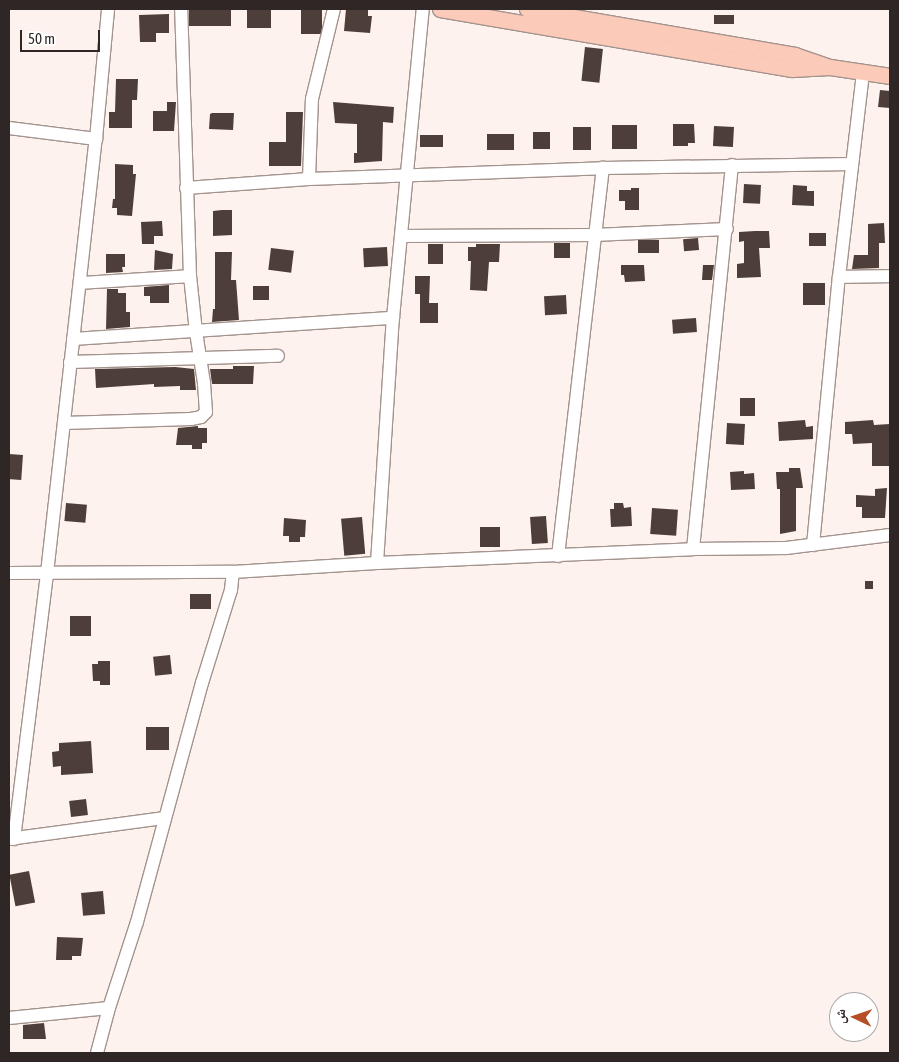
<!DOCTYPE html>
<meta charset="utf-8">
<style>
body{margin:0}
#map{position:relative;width:899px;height:1062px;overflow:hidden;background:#fdf2ee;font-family:"Asap Condensed","Noto Naskh Arabic",sans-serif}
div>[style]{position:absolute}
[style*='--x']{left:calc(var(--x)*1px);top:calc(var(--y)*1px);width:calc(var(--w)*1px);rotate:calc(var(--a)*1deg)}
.building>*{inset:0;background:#4d3e39;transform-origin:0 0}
.roads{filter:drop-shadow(1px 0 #a4938d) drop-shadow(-1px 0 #a4938d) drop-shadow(0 1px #a4938d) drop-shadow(0 -1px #a4938d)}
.minor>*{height:12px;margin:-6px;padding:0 6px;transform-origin:6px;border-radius:6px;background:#fff}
.major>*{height:15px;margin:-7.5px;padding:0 7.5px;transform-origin:7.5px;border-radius:7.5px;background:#fbcab9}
span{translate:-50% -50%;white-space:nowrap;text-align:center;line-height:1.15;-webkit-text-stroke:5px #fff;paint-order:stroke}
.frame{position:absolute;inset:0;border:10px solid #2e2725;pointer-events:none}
.north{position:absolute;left:829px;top:992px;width:50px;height:50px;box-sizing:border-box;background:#fff;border:1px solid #aba9a8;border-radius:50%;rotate:273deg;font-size:14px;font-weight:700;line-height:20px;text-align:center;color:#2e2725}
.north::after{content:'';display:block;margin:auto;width:18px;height:22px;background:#b64f27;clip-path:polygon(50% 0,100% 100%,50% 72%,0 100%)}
.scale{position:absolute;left:20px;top:30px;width:80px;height:22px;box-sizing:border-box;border:2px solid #2e2725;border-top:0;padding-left:6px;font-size:15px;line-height:18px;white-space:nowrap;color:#2e2725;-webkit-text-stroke:4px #fff;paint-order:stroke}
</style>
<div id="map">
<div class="building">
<i style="left:189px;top:9px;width:42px;height:17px"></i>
<i style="left:247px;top:9px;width:24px;height:19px"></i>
<i style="clip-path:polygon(346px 9px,368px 9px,368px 16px,372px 16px,370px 33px,344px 31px)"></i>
<i style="left:301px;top:10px;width:21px;height:24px"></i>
<i style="clip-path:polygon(169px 14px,169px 33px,156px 33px,156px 42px,140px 42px,139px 15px)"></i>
<i style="left:734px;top:15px;width:9px;height:20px;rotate:90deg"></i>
<i style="left:585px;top:47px;width:18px;height:34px;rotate:6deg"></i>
<i style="clip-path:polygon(116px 79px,138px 79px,137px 100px,132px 100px,132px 128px,109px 128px,109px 112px,115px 112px)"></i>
<i style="clip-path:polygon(880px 90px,890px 91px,890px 108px,878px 107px)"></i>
<i style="clip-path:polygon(167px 102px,176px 102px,174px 131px,153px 131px,153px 111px,167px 111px)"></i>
<i style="clip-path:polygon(333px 102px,394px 107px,393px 123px,383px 122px,382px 161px,354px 163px,354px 153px,357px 153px,357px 124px,335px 123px)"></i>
<i style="clip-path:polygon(286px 112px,303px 112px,301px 166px,269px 166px,269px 142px,286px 142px)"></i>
<i style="clip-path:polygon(212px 113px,234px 113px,233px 130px,209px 129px,210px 114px)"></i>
<i style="clip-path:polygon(673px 124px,694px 124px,695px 143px,688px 143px,688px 146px,673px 146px)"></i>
<i style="left:637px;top:125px;width:24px;height:25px;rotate:90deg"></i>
<i style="left:714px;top:126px;width:20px;height:20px;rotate:3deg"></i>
<i style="left:573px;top:127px;width:18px;height:23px"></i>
<i style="left:533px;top:132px;width:17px;height:17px"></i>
<i style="left:514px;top:134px;width:16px;height:27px;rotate:90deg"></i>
<i style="left:420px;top:135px;width:23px;height:12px"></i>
<i style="clip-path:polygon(115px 164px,133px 165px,133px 174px,136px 174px,132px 216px,117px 215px,117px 208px,112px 208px,113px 199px,115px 199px)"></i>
<i style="left:744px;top:184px;width:17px;height:19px;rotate:3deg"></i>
<i style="clip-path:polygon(793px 185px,807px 186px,807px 191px,814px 191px,814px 206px,792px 205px)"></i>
<i style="clip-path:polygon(631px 188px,639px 188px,639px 210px,625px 210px,625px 201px,619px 201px,619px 190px,631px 190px)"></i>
<i style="clip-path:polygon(222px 210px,232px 210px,232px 235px,213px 236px,213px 211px)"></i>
<i style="clip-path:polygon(162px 221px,163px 236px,154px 236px,154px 244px,142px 244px,141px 222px)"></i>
<i style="clip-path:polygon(884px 223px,885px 243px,879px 243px,879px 268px,852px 269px,854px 255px,868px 255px,868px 224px)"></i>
<i style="clip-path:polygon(755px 231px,769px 231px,770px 248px,759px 248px,761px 277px,737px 278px,737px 264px,744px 263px,744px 241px,739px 242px,739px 232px)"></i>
<i style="left:809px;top:233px;width:17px;height:13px"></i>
<i style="left:698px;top:238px;width:12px;height:15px;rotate:85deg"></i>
<i style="left:659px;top:240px;width:13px;height:21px;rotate:90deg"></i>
<i style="left:554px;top:243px;width:16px;height:15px"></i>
<i style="left:428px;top:244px;width:15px;height:20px"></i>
<i style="clip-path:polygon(476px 244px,500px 244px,499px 262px,489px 262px,487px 291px,470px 290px,471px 261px,468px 261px,468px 247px,476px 247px)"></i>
<i style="left:387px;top:247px;width:19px;height:24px;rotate:87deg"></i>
<i style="left:271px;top:248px;width:23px;height:22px;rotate:7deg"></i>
<i style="clip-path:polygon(155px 250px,173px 254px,172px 269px,154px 270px)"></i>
<i style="clip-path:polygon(215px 252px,232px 252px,231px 280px,236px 280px,239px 320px,212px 322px,213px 309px,215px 309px)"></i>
<i style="clip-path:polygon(106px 254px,125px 254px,125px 267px,122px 267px,123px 272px,106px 273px)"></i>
<i style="clip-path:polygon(621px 265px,644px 265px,645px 281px,625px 282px,624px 275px,621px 275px)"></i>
<i style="clip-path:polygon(703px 265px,714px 265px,712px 280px,702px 280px)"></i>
<i style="clip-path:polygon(415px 276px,430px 276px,429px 303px,438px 303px,438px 323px,420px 323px,420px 294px,415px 294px)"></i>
<i style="left:825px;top:283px;width:22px;height:22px;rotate:90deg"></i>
<i style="clip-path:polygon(169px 285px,169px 303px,150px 303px,150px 296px,144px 296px,144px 287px)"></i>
<i style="left:253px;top:286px;width:16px;height:14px"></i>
<i style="clip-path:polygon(107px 289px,118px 289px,118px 293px,126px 293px,126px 312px,130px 312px,130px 327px,106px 329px)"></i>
<i style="left:566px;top:295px;width:19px;height:22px;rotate:87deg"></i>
<i style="left:696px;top:318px;width:14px;height:24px;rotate:86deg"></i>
<i style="clip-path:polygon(233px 366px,254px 366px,253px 384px,212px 384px,210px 369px,233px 369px)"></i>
<i style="clip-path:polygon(175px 367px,194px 369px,196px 390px,180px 390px,180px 386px,154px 387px,154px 384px,96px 388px,95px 369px)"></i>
<i style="left:740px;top:398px;width:15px;height:18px"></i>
<i style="clip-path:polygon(805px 420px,806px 427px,813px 426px,813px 439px,779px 441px,778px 422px)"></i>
<i style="clip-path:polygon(873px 420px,874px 425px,890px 424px,890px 466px,872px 466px,872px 443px,853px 444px,852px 434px,845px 434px,845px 422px)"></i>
<i style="left:727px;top:423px;width:18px;height:21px;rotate:3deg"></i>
<i style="clip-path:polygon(198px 426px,198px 428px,207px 428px,207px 443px,202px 443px,202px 449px,192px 449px,192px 445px,176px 445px,178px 428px)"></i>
<i style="left:9px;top:454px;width:14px;height:25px;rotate:4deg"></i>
<i style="clip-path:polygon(789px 468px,800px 468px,803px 488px,796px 488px,796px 531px,780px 534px,780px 489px,777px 489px,776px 472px,789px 472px)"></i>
<i style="clip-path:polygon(744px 471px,744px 474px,754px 473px,755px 489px,731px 490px,730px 472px)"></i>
<i style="clip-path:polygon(887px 488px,885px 518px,862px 518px,862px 507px,856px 507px,856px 495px,875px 496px,875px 489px)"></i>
<i style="left:66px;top:503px;width:21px;height:18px;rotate:5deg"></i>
<i style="clip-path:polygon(614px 503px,623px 503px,624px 508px,631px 507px,632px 526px,611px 527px,610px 509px,614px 509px)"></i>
<i style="left:652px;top:508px;width:26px;height:26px;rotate:4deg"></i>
<i style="left:546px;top:516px;width:27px;height:16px;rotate:86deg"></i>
<i style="left:362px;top:517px;width:37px;height:21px;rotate:85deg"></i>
<i style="clip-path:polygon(284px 518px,306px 520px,305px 537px,300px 537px,300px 542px,289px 542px,289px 536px,283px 536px)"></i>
<i style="left:480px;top:527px;width:20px;height:20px"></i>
<i style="left:865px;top:581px;width:8px;height:8px"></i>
<i style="left:190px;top:594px;width:21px;height:15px"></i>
<i style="left:70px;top:616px;width:21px;height:20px"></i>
<i style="left:170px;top:655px;width:19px;height:17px;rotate:84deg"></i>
<i style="clip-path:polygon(98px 661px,110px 661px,110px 685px,100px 685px,100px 681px,93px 681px,92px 664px,98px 664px)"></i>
<i style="left:146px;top:727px;width:23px;height:23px"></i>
<i style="clip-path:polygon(91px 741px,93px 773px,61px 775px,61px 766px,53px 767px,52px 752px,59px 751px,59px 743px)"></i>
<i style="left:86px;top:799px;width:16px;height:17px;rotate:83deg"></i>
<i style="left:29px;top:871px;width:32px;height:20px;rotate:79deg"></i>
<i style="left:103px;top:891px;width:23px;height:22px;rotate:85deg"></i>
<i style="clip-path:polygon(57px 937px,83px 938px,81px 956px,72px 956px,72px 960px,56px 960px)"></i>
<i style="clip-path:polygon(44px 1023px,46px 1039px,23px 1039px,23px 1025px)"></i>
</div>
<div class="roads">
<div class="minor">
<i style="--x:9;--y:128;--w:88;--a:7.2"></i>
<i style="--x:309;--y:179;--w:80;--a:-87.9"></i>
<i style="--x:312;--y:99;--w:93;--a:-76.3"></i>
<i style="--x:186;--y:188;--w:123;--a:-4.2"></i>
<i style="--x:309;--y:179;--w:294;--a:-2.1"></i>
<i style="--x:603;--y:168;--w:248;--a:-0.9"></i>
<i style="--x:401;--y:236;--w:193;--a:-0.3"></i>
<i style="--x:594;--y:235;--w:133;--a:-2.6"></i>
<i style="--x:839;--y:277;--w:51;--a:-1.1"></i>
<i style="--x:80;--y:283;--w:110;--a:-3.6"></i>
<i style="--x:73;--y:339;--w:321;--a:-3.8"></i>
<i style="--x:70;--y:362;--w:208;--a:-1.7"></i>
<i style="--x:64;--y:423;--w:127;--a:-1.8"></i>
<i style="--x:191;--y:419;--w:10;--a:-11"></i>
<i style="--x:201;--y:417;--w:7;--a:-45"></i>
<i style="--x:206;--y:412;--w:29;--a:-94"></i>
<i style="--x:204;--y:383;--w:52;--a:-98.9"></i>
<i style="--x:196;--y:332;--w:56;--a:-96.1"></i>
<i style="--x:190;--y:276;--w:267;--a:-91.9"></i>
<i style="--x:813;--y:545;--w:269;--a:-84.5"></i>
<i style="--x:839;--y:277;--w:205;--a:-83.3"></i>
<i style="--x:693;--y:549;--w:386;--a:-84.2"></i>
<i style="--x:558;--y:556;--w:391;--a:-83.4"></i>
<i style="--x:377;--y:563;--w:246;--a:-86.3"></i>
<i style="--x:393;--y:318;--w:310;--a:-84.5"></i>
<i style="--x:9;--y:573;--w:224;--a:-0.3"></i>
<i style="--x:233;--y:572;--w:144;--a:-3.6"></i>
<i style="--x:377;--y:563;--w:316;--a:-2.5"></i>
<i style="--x:693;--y:549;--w:93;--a:-0.6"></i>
<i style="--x:786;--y:548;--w:105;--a:-7.1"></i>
<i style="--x:9;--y:839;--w:157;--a:-7.7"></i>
<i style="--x:14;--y:839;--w:268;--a:-82.9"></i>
<i style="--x:47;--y:573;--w:437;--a:-83.6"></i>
<i style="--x:96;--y:139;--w:131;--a:-84.7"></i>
<i style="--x:9;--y:1018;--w:100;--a:-5.7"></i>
<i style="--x:97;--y:1053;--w:47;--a:-75.1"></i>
<i style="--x:109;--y:1008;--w:90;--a:-72"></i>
<i style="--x:137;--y:922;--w:248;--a:-74.8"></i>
<i style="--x:202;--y:683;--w:97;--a:-72.7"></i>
<i style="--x:231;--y:590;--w:18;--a:-84"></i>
</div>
<div class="major">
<i style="--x:440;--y:9;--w:357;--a:9.7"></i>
<i style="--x:792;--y:69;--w:38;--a:-3"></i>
<i style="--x:527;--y:9;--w:272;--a:9.7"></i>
<i style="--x:795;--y:55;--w:37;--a:19"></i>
<i style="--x:830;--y:67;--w:61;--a:8.5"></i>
</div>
</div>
<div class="frame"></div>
<div class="north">ش</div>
<div class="scale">50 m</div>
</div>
